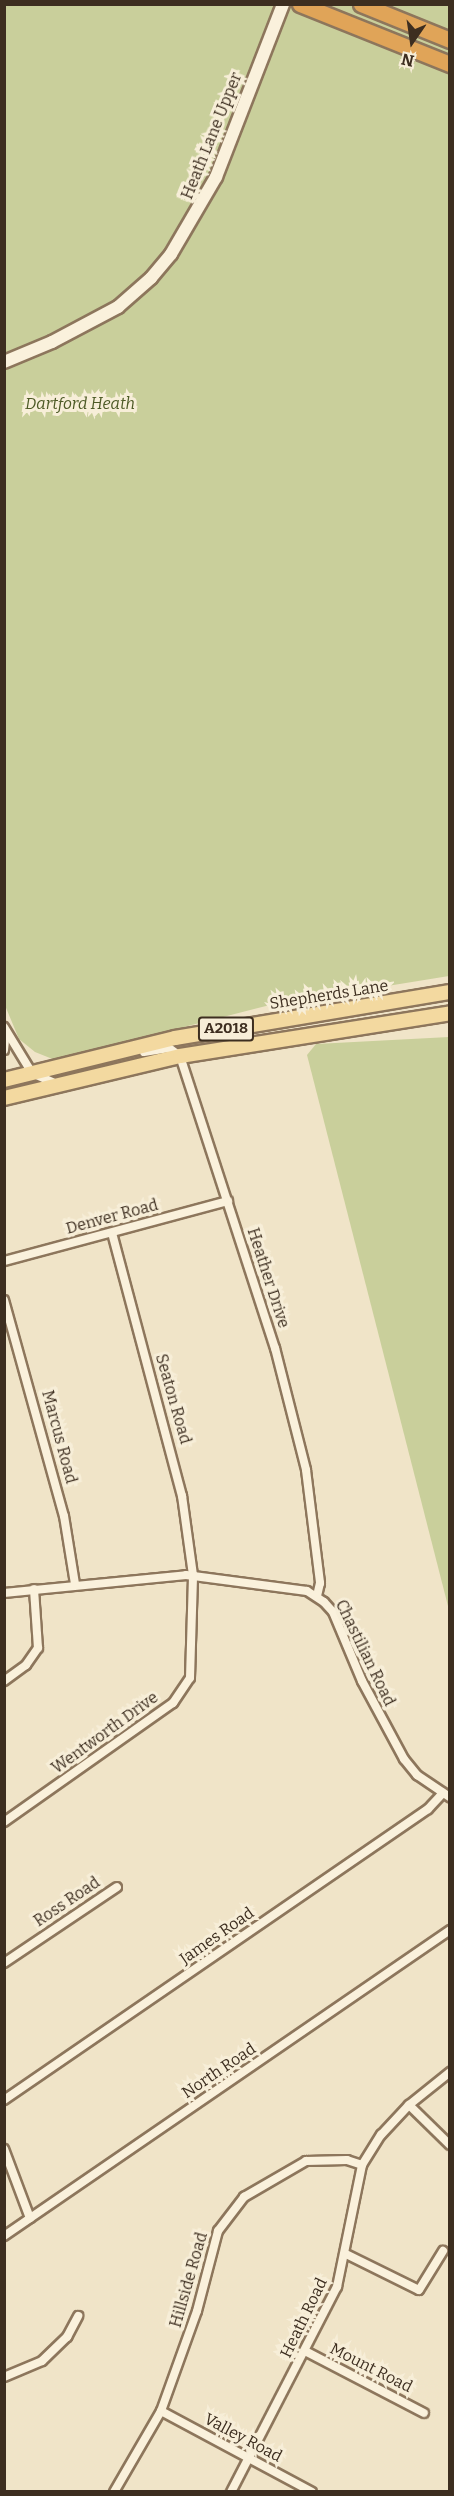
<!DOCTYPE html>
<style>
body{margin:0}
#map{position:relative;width:454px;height:2496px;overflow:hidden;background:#f0e4c8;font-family:Bitter,serif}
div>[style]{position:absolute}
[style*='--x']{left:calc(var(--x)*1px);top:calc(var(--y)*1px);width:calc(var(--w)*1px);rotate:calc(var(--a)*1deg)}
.green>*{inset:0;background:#c9cf9b}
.roads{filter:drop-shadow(2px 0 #8d765c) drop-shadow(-2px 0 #8d765c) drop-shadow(0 2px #8d765c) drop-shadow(0 -2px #8d765c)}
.street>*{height:8px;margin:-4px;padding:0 4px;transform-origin:4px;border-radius:4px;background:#faf1dc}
.secondary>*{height:12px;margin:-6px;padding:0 6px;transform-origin:6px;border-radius:6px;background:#faf1dc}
.primary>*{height:14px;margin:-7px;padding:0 7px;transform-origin:7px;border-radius:7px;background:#f3d9a0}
.highway>*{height:15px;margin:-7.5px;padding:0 7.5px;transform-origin:7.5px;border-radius:7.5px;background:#e0a458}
span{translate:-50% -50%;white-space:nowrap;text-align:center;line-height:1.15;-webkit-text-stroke:6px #f7eed8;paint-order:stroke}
.shield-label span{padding:2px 4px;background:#f7eed8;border:2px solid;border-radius:4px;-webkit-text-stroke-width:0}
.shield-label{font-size:15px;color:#3d2e20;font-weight:700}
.street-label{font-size:16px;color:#3d2e20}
.park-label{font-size:16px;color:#4d5a26;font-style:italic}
.frame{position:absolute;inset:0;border:6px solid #3d2e20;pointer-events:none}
.north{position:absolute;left:382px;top:12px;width:60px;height:60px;-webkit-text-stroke:4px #f7eed8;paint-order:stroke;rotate:193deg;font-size:16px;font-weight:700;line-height:24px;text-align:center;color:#3d2e20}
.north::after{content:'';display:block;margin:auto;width:21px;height:27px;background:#3d2e20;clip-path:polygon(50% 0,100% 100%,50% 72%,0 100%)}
</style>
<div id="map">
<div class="green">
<i style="clip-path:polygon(4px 5px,449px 5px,449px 976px,270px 1005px,55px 1060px,35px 1052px,19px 1039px,4px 1003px)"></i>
<i style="clip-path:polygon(449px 1037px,450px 1037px,449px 1610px,307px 1055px,316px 1044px)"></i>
</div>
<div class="roads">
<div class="street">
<i style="--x:4;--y:1027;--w:54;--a:58.7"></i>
<i style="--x:32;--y:1073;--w:30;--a:24"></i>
<i style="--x:4;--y:1050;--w:18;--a:-84"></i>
<i style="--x:144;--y:1052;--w:25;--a:-9"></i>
<i style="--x:169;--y:1048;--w:14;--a:36"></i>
<i style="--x:180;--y:1056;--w:307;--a:72"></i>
<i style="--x:275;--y:1348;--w:126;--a:75.7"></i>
<i style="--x:306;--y:1470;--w:114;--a:82.9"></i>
<i style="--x:320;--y:1583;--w:13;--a:103"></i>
<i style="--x:4;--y:1261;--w:232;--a:-15"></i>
<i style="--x:4;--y:1300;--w:224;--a:74.5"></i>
<i style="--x:64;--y:1516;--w:69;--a:80.8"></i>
<i style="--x:4;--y:1593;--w:183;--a:-5.6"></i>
<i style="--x:186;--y:1575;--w:122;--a:7.5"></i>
<i style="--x:307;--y:1591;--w:20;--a:33"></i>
<i style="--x:324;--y:1602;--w:13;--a:48"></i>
<i style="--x:333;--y:1612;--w:75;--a:67.2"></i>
<i style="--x:362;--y:1681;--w:89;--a:61.7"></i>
<i style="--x:404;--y:1759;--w:21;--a:51"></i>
<i style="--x:417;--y:1775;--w:40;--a:34"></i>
<i style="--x:4;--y:1681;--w:27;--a:-36"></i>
<i style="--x:26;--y:1665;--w:21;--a:-55"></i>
<i style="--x:38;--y:1648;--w:59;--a:-93.9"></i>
<i style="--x:4;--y:1822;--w:207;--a:-35.2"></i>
<i style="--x:173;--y:1703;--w:30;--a:-56"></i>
<i style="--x:190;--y:1678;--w:103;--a:-88.3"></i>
<i style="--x:193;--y:1575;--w:80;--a:-97.9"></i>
<i style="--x:182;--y:1496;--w:272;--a:-104.9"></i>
<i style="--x:4;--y:1963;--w:136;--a:-33.9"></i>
<i style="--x:4;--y:2100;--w:514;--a:-34.46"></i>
<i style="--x:428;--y:1809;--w:22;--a:-47"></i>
<i style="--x:409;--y:2105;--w:57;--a:44.3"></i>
<i style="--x:4;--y:2149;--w:74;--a:69.4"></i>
<i style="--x:4;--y:2236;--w:541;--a:-34.45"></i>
<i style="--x:346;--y:2254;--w:81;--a:26.3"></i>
<i style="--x:419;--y:2290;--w:46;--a:-58.4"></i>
<i style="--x:305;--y:2351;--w:134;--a:27.5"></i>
<i style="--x:4;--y:2377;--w:41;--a:-22.8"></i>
<i style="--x:42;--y:2361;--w:35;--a:-44"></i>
<i style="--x:67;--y:2337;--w:24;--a:-62"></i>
<i style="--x:161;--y:2411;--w:171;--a:28.2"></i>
<i style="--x:114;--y:2492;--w:94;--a:-59.9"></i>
<i style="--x:161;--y:2411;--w:106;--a:-70.2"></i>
<i style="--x:197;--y:2311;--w:83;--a:-75.3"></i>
<i style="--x:218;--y:2231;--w:43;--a:-52.6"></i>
<i style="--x:244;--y:2197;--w:72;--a:-30.1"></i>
<i style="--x:306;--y:2161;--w:41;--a:-1.4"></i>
<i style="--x:347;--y:2160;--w:16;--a:18"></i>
<i style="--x:231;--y:2492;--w:231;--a:-62.7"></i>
<i style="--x:337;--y:2287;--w:125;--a:-78.4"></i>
<i style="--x:362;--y:2165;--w:36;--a:-58"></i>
<i style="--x:381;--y:2135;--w:41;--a:-47"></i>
<i style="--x:409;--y:2105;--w:53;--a:-38.8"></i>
</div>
<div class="secondary">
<i style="--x:4;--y:362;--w:52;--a:-22.6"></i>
<i style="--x:52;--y:342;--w:75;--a:-27.9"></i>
<i style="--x:118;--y:307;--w:44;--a:-41.3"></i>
<i style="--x:151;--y:278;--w:31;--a:-50"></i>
<i style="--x:171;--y:254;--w:89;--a:-59.7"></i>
<i style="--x:216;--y:177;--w:186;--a:-68.8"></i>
</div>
<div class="primary">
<i style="--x:4;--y:1080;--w:176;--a:-13.8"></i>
<i style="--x:175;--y:1038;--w:279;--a:-9.5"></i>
<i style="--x:4;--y:1098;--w:181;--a:-13.4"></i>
<i style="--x:180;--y:1056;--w:273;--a:-9"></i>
</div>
<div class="highway">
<i style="--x:300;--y:4;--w:162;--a:21.8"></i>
<i style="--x:361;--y:4;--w:96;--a:22"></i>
</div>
</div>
<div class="shield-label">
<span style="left:226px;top:1029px">A2018</span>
</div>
<div class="street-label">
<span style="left:212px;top:136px;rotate:-68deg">Heath Lane Upper</span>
<span style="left:329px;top:995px;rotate:-9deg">Shepherds Lane</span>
<span style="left:112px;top:1217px;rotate:-15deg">Denver Road</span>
<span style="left:268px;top:1278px;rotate:72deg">Heather Drive</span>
<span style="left:173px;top:1399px;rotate:74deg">Seaton Road</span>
<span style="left:59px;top:1437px;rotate:75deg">Marcus Road</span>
<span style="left:365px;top:1653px;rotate:64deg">Chastilian Road</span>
<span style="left:105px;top:1733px;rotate:-36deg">Wentworth Drive</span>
<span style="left:67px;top:1902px;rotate:-34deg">Ross Road</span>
<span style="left:217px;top:1936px;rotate:-35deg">James Road</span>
<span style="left:219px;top:2071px;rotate:-34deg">North Road</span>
<span style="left:189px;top:2280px;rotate:-74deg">Hillside Road</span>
<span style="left:304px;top:2318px;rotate:-64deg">Heath Road</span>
<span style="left:371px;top:2368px;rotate:27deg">Mount Road</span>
<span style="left:243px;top:2438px;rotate:28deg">Valley Road</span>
</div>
<div class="park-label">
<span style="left:80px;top:404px">Dartford Heath</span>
</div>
<div class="frame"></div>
<div class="north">N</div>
</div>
